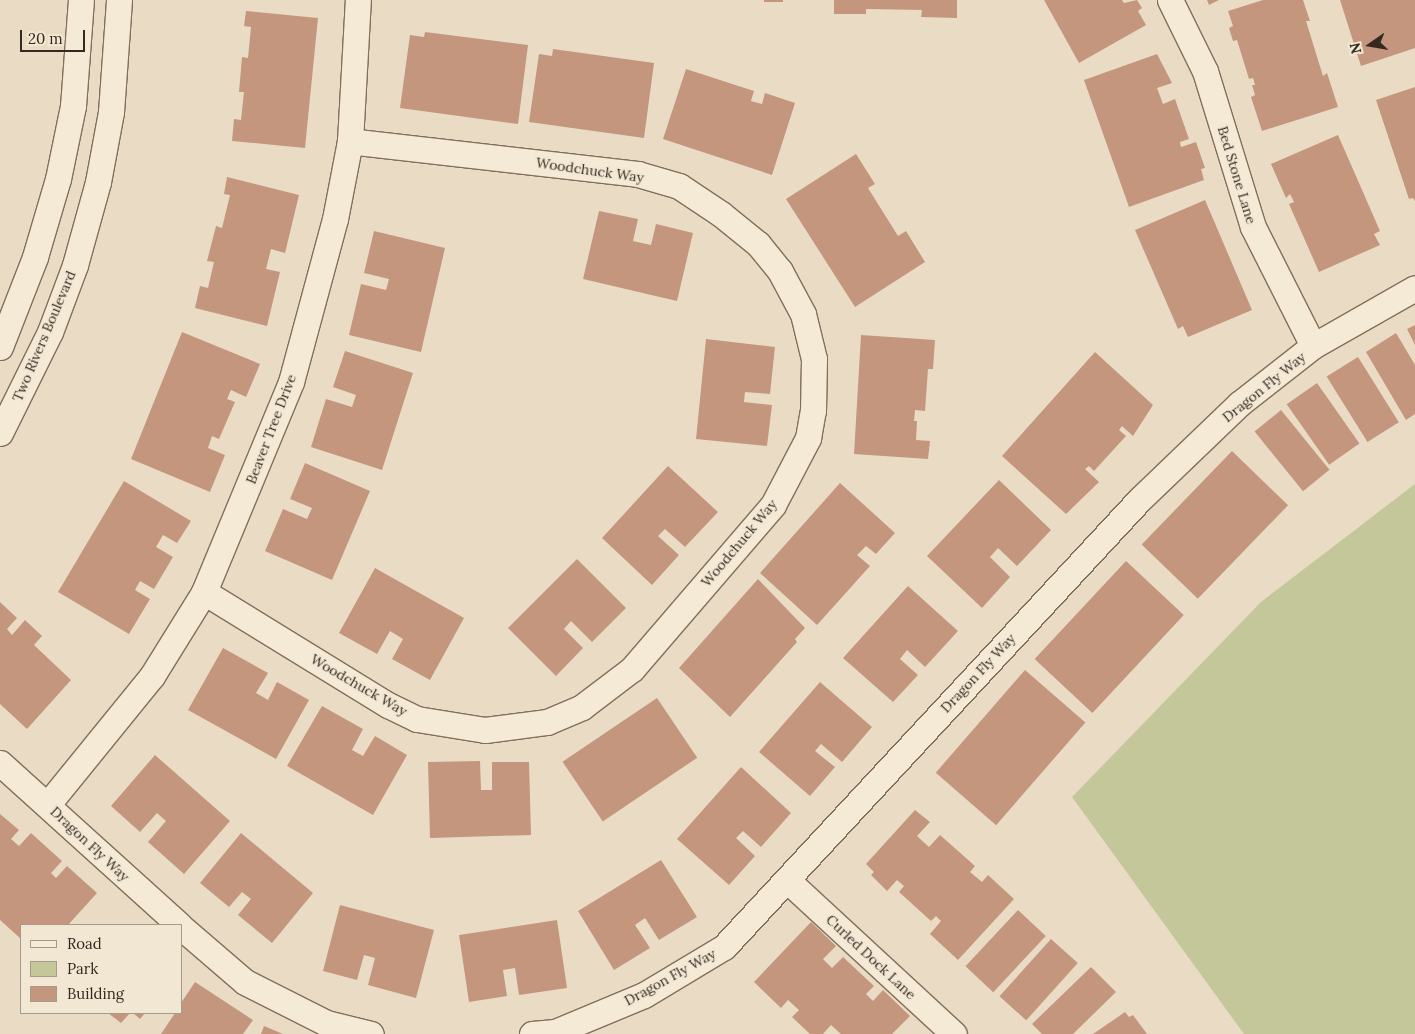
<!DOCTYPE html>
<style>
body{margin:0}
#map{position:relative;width:1415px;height:1034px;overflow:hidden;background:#eadcc4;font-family:Lora,serif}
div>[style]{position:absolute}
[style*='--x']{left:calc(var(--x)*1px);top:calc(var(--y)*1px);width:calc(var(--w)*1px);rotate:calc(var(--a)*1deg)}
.green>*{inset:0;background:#c4c799}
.building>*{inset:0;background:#c4967d;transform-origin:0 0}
.roads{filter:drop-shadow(1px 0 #836e5c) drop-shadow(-1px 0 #836e5c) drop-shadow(0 1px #836e5c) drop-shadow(0 -1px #836e5c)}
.minor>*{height:25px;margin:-12.5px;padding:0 12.5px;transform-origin:12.5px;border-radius:12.5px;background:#f5ead6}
span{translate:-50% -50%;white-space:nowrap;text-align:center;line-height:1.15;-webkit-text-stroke:4px #f2e7d3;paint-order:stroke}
.street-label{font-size:14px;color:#34281f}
.legend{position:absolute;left:20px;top:924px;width:162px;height:90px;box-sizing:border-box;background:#f2e7d3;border:1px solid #a69b8b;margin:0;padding:6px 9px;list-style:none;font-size:15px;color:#34281f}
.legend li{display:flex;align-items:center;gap:10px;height:25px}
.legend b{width:25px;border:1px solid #a69b8b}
.north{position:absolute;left:1345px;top:20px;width:50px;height:50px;-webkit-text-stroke:4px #f2e7d3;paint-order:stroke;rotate:257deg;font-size:14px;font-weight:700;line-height:20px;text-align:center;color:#34281f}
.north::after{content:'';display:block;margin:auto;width:18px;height:22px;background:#34281f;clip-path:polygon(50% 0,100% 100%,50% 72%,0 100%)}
.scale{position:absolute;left:20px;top:30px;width:65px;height:22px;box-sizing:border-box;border:2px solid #34281f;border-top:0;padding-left:6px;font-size:15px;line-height:18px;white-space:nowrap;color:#34281f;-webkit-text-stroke:4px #f2e7d3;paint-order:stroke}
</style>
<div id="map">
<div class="green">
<i style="clip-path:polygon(1415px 484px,1415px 1034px,1244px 1034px,1072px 797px,1261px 602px)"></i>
</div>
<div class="building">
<i style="left:764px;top:0;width:19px;height:2px"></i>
<i style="clip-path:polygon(834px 0,957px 0,957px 18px,921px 17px,922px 10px,866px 9px,866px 14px,834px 14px)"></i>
<i style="clip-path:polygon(1044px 0,1122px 0,1124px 3px,1137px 0,1142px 8px,1138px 11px,1146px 25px,1079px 63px)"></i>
<i style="clip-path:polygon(1207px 0,1219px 0,1209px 5px)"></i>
<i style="clip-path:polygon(1263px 0,1303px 0,1310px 21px,1306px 21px,1323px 76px,1327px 73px,1338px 107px,1262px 131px,1251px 97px,1255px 95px,1252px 85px,1255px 85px,1253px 78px,1249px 79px,1237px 40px,1233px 41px,1229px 28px,1233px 26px,1228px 11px)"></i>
<i style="clip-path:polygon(1340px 0,1415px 0,1415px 48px,1361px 66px)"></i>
<i style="clip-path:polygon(246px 11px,318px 18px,305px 148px,232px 141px,234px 119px,241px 120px,244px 92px,239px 92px,242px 57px,248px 58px,251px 27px,244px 26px)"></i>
<i style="clip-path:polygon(425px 32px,528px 45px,518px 124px,400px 108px,410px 35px,424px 37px)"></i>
<i style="clip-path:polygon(553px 49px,654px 63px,644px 138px,529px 122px,539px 54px,552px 56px)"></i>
<i style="clip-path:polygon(1157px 54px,1172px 83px,1157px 88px,1163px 104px,1175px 99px,1189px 139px,1180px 142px,1181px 147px,1196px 142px,1205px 168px,1201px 169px,1204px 180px,1129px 207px,1084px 80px)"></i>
<i style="clip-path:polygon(686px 69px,754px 91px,751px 101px,762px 104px,765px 93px,795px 103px,772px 175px,663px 139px)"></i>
<i style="clip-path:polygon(1415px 87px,1415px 201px,1413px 198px,1409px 199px,1376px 100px)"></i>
<i style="clip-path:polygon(1338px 135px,1380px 231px,1374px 234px,1380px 245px,1319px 272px,1289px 204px,1294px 202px,1290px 194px,1286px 198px,1271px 164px)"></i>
<i style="clip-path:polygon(856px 154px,875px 184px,868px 188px,898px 236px,906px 231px,925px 262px,855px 307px,786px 199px)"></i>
<i style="clip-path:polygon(227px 177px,299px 195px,285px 253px,271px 249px,266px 269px,280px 272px,267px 326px,195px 308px,200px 286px,208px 288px,214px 262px,207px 261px,216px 226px,222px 228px,230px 195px,224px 194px)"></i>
<i style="clip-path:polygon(1205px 200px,1252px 310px,1188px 337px,1183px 326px,1178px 329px,1135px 230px)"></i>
<i style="clip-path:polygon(599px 211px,638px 219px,633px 241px,651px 245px,656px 224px,693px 233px,677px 301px,583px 279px)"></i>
<i style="clip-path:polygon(374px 231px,445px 248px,421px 352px,349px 335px,361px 284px,386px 290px,389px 279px,364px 273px)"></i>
<i style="clip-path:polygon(1415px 325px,1415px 345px,1407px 329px)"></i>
<i style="clip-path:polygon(182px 332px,260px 364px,246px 397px,231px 390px,227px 399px,235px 402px,219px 439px,212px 436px,208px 448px,225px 455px,210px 492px,131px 459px)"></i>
<i style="clip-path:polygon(1396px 333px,1415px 365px,1415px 414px,1406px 420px,1366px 352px)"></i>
<i style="clip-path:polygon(861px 335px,935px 340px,933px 369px,928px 369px,925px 411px,915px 410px,914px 421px,917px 421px,916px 440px,930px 441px,928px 459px,854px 454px)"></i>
<i style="clip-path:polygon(706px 339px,775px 347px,770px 394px,745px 392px,744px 402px,772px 405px,767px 446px,696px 439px)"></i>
<i style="clip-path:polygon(345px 351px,413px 373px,382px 470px,311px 447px,326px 399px,352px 407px,356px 395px,333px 387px)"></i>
<i style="clip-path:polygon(1095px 352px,1153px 405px,1133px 436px,1122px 426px,1119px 430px,1126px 436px,1094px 471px,1089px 466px,1085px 469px,1099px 482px,1066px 514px,1002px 456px)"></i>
<i style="left:1358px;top:357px;width:77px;height:37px;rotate:58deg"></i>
<i style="left:1317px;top:383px;width:74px;height:37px;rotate:55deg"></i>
<i style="left:1281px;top:410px;width:77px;height:34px;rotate:51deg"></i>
<i style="left:1232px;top:451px;width:78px;height:130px;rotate:44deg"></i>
<i style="clip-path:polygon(305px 463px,370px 491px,332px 580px,265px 551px,283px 509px,307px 519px,312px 508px,290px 499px)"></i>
<i style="clip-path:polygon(668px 466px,718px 512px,685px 547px,665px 529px,658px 536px,679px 555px,652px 585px,602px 538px)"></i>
<i style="clip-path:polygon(999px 480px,1051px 530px,1017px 566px,998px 548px,990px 557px,1010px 577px,982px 608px,927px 556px)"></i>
<i style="clip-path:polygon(124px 481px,191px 521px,177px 543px,163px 535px,156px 547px,173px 557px,154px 589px,140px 581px,135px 590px,150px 599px,129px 634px,58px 592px)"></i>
<i style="clip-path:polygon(840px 483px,895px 533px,876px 554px,866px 546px,857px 555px,870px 566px,817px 625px,760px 573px)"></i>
<i style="clip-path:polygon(577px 559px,626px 608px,592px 642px,571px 621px,564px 629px,583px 648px,556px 676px,508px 628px)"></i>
<i style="left:1126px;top:561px;width:79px;height:134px;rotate:43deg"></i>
<i style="clip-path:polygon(375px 568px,464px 618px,430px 680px,392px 659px,403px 639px,390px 631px,377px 654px,339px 633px)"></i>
<i style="clip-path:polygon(758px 579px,805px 628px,795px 639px,797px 642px,730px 717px,679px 668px)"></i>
<i style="clip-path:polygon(908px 586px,958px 631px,925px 667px,907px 650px,900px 659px,918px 675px,893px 702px,843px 658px)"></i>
<i style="clip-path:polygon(0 602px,17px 618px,7px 629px,12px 635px,25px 620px,42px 636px,34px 645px,71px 680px,27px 729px,0 704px)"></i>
<i style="clip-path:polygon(223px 648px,268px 673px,256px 693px,268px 700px,277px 682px,309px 700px,276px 759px,188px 710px)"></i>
<i style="left:1025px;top:670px;width:80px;height:136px;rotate:41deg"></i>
<i style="clip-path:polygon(820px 682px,872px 727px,842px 762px,821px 744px,815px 751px,835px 767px,810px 796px,759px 752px)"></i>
<i style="left:657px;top:698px;width:72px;height:114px;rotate:56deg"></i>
<i style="clip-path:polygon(322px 706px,363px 729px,352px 750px,363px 756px,375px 736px,407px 755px,373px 815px,287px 766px)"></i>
<i style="clip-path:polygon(155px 755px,230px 821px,184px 874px,148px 842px,166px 821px,157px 813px,140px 832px,111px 806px)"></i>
<i style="clip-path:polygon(480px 761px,481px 790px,492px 790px,492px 762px,529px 762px,531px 835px,430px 838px,428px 762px)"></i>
<i style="clip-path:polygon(741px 767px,791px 813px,761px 847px,743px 831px,736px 838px,755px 856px,729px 885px,677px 839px)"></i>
<i style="clip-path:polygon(915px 810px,930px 822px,917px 836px,929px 847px,940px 835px,975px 866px,970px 872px,982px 882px,988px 875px,1014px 899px,958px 960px,930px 934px,941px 921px,936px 916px,931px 921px,899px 892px,904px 886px,897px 880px,887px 891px,871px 875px,874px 872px,866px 864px)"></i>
<i style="clip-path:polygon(0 814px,19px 830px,11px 839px,19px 846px,31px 833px,62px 861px,51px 873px,56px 878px,67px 866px,97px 893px,68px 925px,21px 925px,21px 939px,0 920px)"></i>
<i style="clip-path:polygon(241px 833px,313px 893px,272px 943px,238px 915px,251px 899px,242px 892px,229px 907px,200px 883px)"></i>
<i style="clip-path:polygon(661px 860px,697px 917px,659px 940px,645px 918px,635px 925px,650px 948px,614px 970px,578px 911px)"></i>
<i style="clip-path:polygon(340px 905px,434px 930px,416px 998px,368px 985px,375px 958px,364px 955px,357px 980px,323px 971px)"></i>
<i style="left:1018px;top:910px;width:38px;height:77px;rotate:43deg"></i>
<i style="clip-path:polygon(557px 920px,567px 988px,519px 995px,515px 968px,503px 970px,507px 996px,469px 1002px,459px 935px)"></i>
<i style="clip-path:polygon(811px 922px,836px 946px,823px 959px,832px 968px,843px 957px,874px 986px,866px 994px,873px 1001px,883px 990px,910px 1016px,892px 1034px,841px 1034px,831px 1025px,823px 1034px,810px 1034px,792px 1017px,799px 1010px,788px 1000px,781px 1008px,754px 982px)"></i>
<i style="left:1051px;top:939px;width:36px;height:77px;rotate:42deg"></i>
<i style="clip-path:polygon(1091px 967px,1116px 992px,1073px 1034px,1042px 1034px,1032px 1024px)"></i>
<i style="clip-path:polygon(195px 982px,253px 1020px,243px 1034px,161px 1034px,175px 1013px,181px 1013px,181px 1003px)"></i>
<i style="clip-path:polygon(1125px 1012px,1129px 1017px,1133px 1015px,1147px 1034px,1093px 1034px)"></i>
<i style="clip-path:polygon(108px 1013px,130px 1013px,121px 1023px)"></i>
<i style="clip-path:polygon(133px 1013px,145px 1013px,140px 1019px)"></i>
<i style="clip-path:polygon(264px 1026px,283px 1034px,261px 1034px)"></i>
</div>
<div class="roads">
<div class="minor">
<i style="--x:1170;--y:0;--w:79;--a:63.8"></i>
<i style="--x:1205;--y:71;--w:163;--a:72.9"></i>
<i style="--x:1253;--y:227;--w:133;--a:63.2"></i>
<i style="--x:0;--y:347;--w:97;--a:-68.7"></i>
<i style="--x:35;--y:257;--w:81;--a:-73.6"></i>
<i style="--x:58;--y:179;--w:75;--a:-78.4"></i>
<i style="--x:73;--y:106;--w:106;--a:-85.7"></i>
<i style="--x:0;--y:433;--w:113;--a:-63.7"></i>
<i style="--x:50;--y:332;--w:72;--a:-69.5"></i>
<i style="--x:75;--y:265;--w:86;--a:-74.5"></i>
<i style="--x:98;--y:182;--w:71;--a:-79.5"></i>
<i style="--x:111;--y:112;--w:112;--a:-85.9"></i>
<i style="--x:204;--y:592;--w:216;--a:31.6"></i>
<i style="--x:388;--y:705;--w:32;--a:26"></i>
<i style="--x:417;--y:719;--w:69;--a:9.2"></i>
<i style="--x:485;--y:730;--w:63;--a:-7.4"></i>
<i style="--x:547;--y:722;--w:38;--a:-23"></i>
<i style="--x:582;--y:707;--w:63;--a:-37.2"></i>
<i style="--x:632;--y:669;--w:216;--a:-49.3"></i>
<i style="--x:773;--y:505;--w:76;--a:-62.4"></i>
<i style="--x:808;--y:438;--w:27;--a:-80"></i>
<i style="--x:813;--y:411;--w:52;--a:-88.9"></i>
<i style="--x:814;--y:359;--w:46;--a:-103.7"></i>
<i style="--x:803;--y:314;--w:49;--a:-118.1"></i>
<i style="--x:780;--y:271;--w:35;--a:-129"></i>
<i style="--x:758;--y:244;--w:48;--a:-141"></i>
<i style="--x:721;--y:214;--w:50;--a:-146.3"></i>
<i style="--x:679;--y:186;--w:43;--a:-163.7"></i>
<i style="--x:638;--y:174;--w:290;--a:-173.5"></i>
<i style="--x:0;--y:763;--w:241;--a:42.1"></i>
<i style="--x:48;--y:804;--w:165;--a:-50.9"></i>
<i style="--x:152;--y:676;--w:99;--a:-58.2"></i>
<i style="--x:204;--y:592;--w:227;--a:-67.5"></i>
<i style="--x:291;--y:382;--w:169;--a:-74.9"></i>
<i style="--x:335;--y:219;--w:79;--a:-79.1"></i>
<i style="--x:350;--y:141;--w:141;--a:-86.8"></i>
<i style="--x:787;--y:880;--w:227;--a:42.7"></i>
<i style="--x:181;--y:927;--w:84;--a:40.7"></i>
<i style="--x:245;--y:982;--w:91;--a:26.8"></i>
<i style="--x:326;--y:1023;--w:46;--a:13.7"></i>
<i style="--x:532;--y:1034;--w:23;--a:-5"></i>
<i style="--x:555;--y:1032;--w:96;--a:-22.6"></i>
<i style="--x:644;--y:995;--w:93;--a:-31"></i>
<i style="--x:724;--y:947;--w:613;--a:-47.12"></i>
<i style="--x:1141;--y:498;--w:136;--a:-43.8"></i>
<i style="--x:1239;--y:404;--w:94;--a:-38.1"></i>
<i style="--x:1313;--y:346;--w:117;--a:-29.6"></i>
</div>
</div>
<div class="street-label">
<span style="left:590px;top:170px;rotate:8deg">Woodchuck Way</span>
<span style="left:1237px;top:175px;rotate:73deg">Bed Stone Lane</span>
<span style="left:44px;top:336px;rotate:-67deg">Two Rivers Boulevard</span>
<span style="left:1264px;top:387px;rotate:-39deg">Dragon Fly Way</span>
<span style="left:271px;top:429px;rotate:-69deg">Beaver Tree Drive</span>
<span style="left:739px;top:543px;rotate:-50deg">Woodchuck Way</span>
<span style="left:978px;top:673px;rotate:-47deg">Dragon Fly Way</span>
<span style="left:359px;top:685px;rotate:30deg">Woodchuck Way</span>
<span style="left:90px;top:844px;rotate:43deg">Dragon Fly Way</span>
<span style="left:871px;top:957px;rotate:43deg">Curled Dock Lane</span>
<span style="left:670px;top:977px;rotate:-29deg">Dragon Fly Way</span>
</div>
<ul class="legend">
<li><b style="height:6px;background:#f5ead6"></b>Road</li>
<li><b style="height:14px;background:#c4c799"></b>Park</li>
<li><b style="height:14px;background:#c4967d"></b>Building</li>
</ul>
<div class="north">N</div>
<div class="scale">20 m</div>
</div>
